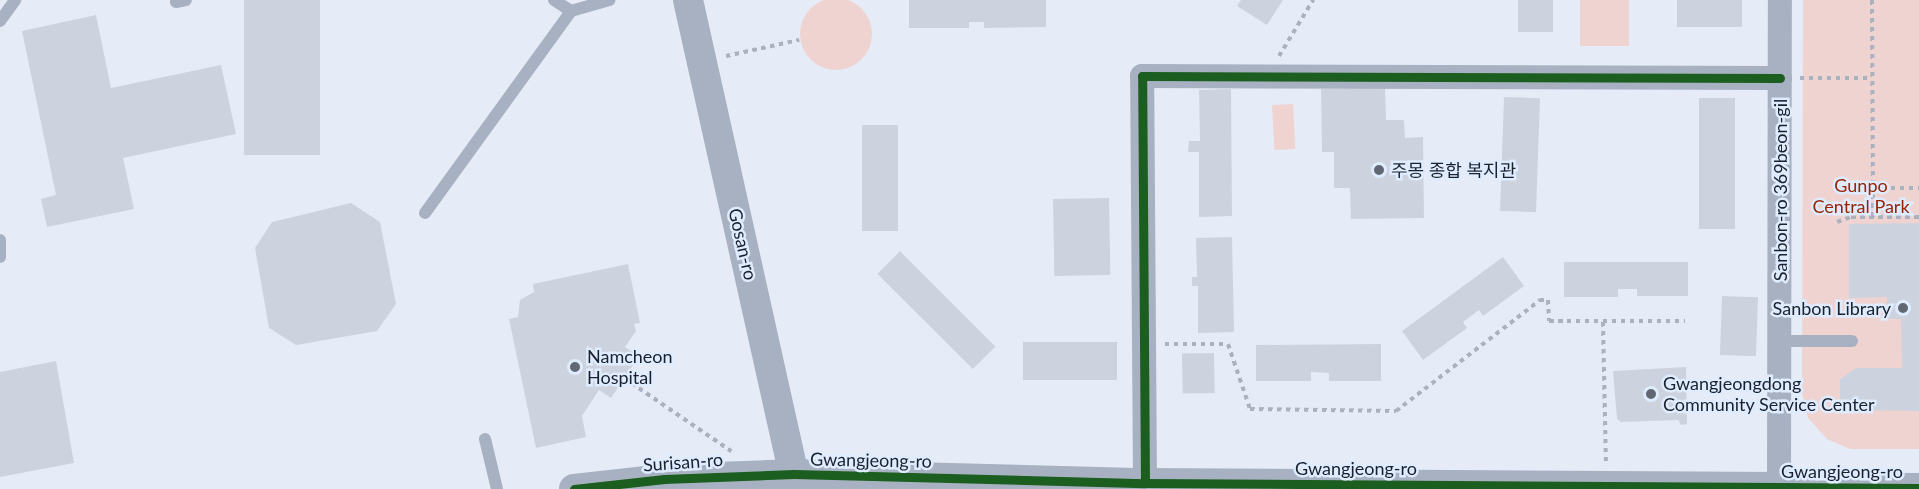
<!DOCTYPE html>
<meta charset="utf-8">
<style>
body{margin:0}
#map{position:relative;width:1919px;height:489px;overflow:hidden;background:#e6ecf7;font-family:Lato,"Noto Sans KR",sans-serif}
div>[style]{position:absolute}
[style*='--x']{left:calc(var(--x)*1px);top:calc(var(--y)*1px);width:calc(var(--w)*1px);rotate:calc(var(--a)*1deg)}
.green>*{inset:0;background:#efd3d1;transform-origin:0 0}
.round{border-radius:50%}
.building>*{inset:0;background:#cdd3de;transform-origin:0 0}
.path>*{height:4px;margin-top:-2px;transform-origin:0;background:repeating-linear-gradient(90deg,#aab2bf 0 4.5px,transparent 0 9px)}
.service>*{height:12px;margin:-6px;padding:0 6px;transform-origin:6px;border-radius:6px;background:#a8b1c1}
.minor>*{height:24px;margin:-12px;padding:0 12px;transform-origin:12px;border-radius:12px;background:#a8b1c1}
.tertiary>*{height:30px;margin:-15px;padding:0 15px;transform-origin:15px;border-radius:15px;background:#a8b1c1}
.cycleway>*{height:9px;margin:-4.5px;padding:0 4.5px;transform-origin:4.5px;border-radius:4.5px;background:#1b5e20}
.dots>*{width:16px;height:16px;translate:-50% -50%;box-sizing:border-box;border:3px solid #dfebfe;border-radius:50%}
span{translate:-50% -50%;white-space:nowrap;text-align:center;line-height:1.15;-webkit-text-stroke:5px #dfebfe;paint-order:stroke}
.poi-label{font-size:18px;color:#1a212c}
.left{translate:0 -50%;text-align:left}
.right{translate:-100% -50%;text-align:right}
.park-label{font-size:18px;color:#9a2205}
.street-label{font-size:18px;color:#1a212c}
</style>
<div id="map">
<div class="green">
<i class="round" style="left:800px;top:-2px;width:72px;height:72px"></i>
<i style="left:1580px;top:0;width:49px;height:46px"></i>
<i style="clip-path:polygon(1803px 0,1919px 0,1919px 449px,1850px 449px,1827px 439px,1808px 418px,1802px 393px)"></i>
<i style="left:1293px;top:104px;width:45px;height:21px;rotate:87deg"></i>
</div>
<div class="building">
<i style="left:244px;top:0;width:76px;height:155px"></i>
<i style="clip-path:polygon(909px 0,1046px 0,1046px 27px,984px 28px,984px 22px,969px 22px,969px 28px,909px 28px)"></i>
<i style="clip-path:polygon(1241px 0,1283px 0,1267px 25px,1237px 6px)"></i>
<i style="left:1518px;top:0;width:35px;height:32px"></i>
<i style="left:1677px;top:0;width:65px;height:27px"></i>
<i style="clip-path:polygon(96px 15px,111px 88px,221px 65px,236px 134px,123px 158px,134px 209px,47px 227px,41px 199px,56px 195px,22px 31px)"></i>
<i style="clip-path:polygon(1385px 88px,1386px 120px,1404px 120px,1405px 138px,1423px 137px,1424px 218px,1351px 219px,1350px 188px,1334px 188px,1334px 152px,1322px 152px,1321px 89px)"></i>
<i style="clip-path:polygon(1231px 89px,1232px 216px,1199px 217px,1199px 152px,1188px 152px,1189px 141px,1200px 141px,1199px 90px)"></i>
<i style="left:1504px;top:97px;width:36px;height:114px;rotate:2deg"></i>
<i style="left:1699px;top:98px;width:36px;height:131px"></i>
<i style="left:862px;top:125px;width:36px;height:106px"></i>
<i style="left:1109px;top:198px;width:77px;height:56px;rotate:89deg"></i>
<i style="clip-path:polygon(351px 203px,380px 222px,396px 304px,377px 331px,296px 345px,269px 328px,255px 248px,272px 222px)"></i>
<i style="clip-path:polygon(1919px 223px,1919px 411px,1853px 410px,1840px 400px,1840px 379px,1856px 368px,1902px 368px,1901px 319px,1887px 319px,1887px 297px,1849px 298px,1849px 224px)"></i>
<i style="clip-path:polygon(1232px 237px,1234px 332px,1198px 333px,1198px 286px,1192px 286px,1192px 277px,1197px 277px,1196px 238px)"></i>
<i style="left:900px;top:251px;width:135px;height:32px;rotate:45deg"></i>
<i style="clip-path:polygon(1503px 257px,1524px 286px,1483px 316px,1479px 310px,1463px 322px,1467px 328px,1423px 360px,1402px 331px)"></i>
<i style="clip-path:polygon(1564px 262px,1688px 262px,1688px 296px,1637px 296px,1637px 289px,1618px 289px,1618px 297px,1564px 297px)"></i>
<i style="clip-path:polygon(628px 264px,640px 323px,634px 324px,636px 331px,625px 347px,639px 356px,611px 398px,599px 390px,582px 416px,586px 437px,536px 448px,509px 319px,518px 317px,520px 300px,534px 292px,533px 284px)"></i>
<i style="left:1722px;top:296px;width:36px;height:59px;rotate:2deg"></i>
<i style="left:1023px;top:342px;width:94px;height:38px"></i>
<i style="clip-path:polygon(1381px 344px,1381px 381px,1329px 381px,1329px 373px,1311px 372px,1311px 381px,1256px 381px,1256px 345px)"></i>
<i style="left:1214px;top:353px;width:40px;height:32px;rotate:89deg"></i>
<i style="clip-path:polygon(56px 361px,74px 463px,0 477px,0 372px)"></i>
<i style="clip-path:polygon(1686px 367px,1687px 424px,1681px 425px,1678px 420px,1621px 422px,1617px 419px,1613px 371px)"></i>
</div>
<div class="path">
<i style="--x:1872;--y:0;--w:188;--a:89.7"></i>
<i style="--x:1873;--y:188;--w:46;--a:0"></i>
<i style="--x:726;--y:56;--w:75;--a:-12.4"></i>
<i style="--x:1279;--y:56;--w:66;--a:-58.7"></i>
<i style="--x:1800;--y:78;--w:71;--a:0"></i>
<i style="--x:1873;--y:217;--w:29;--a:-90"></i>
<i style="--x:1837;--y:222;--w:15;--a:-20"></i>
<i style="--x:1851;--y:217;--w:68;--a:0"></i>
<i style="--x:1603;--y:322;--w:140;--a:88.8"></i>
<i style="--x:1165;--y:344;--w:63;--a:0"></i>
<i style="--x:1228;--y:344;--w:69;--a:71.3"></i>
<i style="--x:1250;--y:409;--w:146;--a:0.8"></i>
<i style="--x:1396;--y:411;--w:182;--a:-37.6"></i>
<i style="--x:1540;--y:300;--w:8;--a:0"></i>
<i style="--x:1548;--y:300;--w:21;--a:87"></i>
<i style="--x:1549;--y:321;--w:136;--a:0"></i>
<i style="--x:624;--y:378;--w:130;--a:34.3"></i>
</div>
<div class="service">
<i style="--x:554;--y:0;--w:20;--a:33"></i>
<i style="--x:571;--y:11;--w:40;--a:-16"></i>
<i style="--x:176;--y:2;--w:10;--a:-11"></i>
<i style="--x:0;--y:21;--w:26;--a:-54"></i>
<i style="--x:425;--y:213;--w:249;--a:-54.1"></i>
<i style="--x:0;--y:240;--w:17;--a:90"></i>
<i style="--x:1779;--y:341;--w:73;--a:0"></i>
<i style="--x:485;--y:439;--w:51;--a:76.5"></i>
</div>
<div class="minor">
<i style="--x:1145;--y:483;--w:407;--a:-90.4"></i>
<i style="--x:1142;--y:76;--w:638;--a:0.18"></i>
<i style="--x:1779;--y:487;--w:487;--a:-89.9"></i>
</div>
<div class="tertiary">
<i style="--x:688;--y:0;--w:501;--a:77.43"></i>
<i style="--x:574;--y:489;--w:91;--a:-6.3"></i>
<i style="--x:664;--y:479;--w:130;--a:-2.2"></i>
<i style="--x:794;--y:474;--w:351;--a:1.5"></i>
<i style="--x:1145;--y:483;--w:774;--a:0.37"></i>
</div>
<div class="cycleway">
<i style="--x:1145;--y:483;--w:407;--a:-90.4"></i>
<i style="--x:1142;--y:76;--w:638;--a:0.18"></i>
<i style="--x:574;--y:489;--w:91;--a:-6.3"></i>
<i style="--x:664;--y:479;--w:130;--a:-2.2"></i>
<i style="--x:794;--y:474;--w:351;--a:1.5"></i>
<i style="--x:1145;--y:483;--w:774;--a:0.37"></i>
</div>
<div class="dots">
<i style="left:1379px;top:170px;background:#616873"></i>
<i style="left:1903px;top:308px;background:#616873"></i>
<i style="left:575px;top:367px;background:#616873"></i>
<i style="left:1651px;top:394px;background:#616873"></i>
</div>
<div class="poi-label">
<span class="left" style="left:1391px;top:170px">주몽 종합 복지관</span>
<span class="right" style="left:1891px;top:308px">Sanbon Library</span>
<span class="left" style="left:587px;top:367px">Namcheon<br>Hospital</span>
<span class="left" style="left:1663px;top:394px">Gwangjeongdong<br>Community Service Center</span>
</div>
<div class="park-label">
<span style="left:1861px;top:196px">Gunpo<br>Central Park</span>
</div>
<div class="street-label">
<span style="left:1780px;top:190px;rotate:-90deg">Sanbon-ro 369beon-gil</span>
<span style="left:743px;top:244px;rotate:77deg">Gosan-ro</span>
<span style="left:871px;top:460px;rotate:1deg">Gwangjeong-ro</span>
<span style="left:683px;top:462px;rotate:-4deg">Surisan-ro</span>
<span style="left:1356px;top:468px">Gwangjeong-ro</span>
<span style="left:1842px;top:471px">Gwangjeong-ro</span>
</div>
</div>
